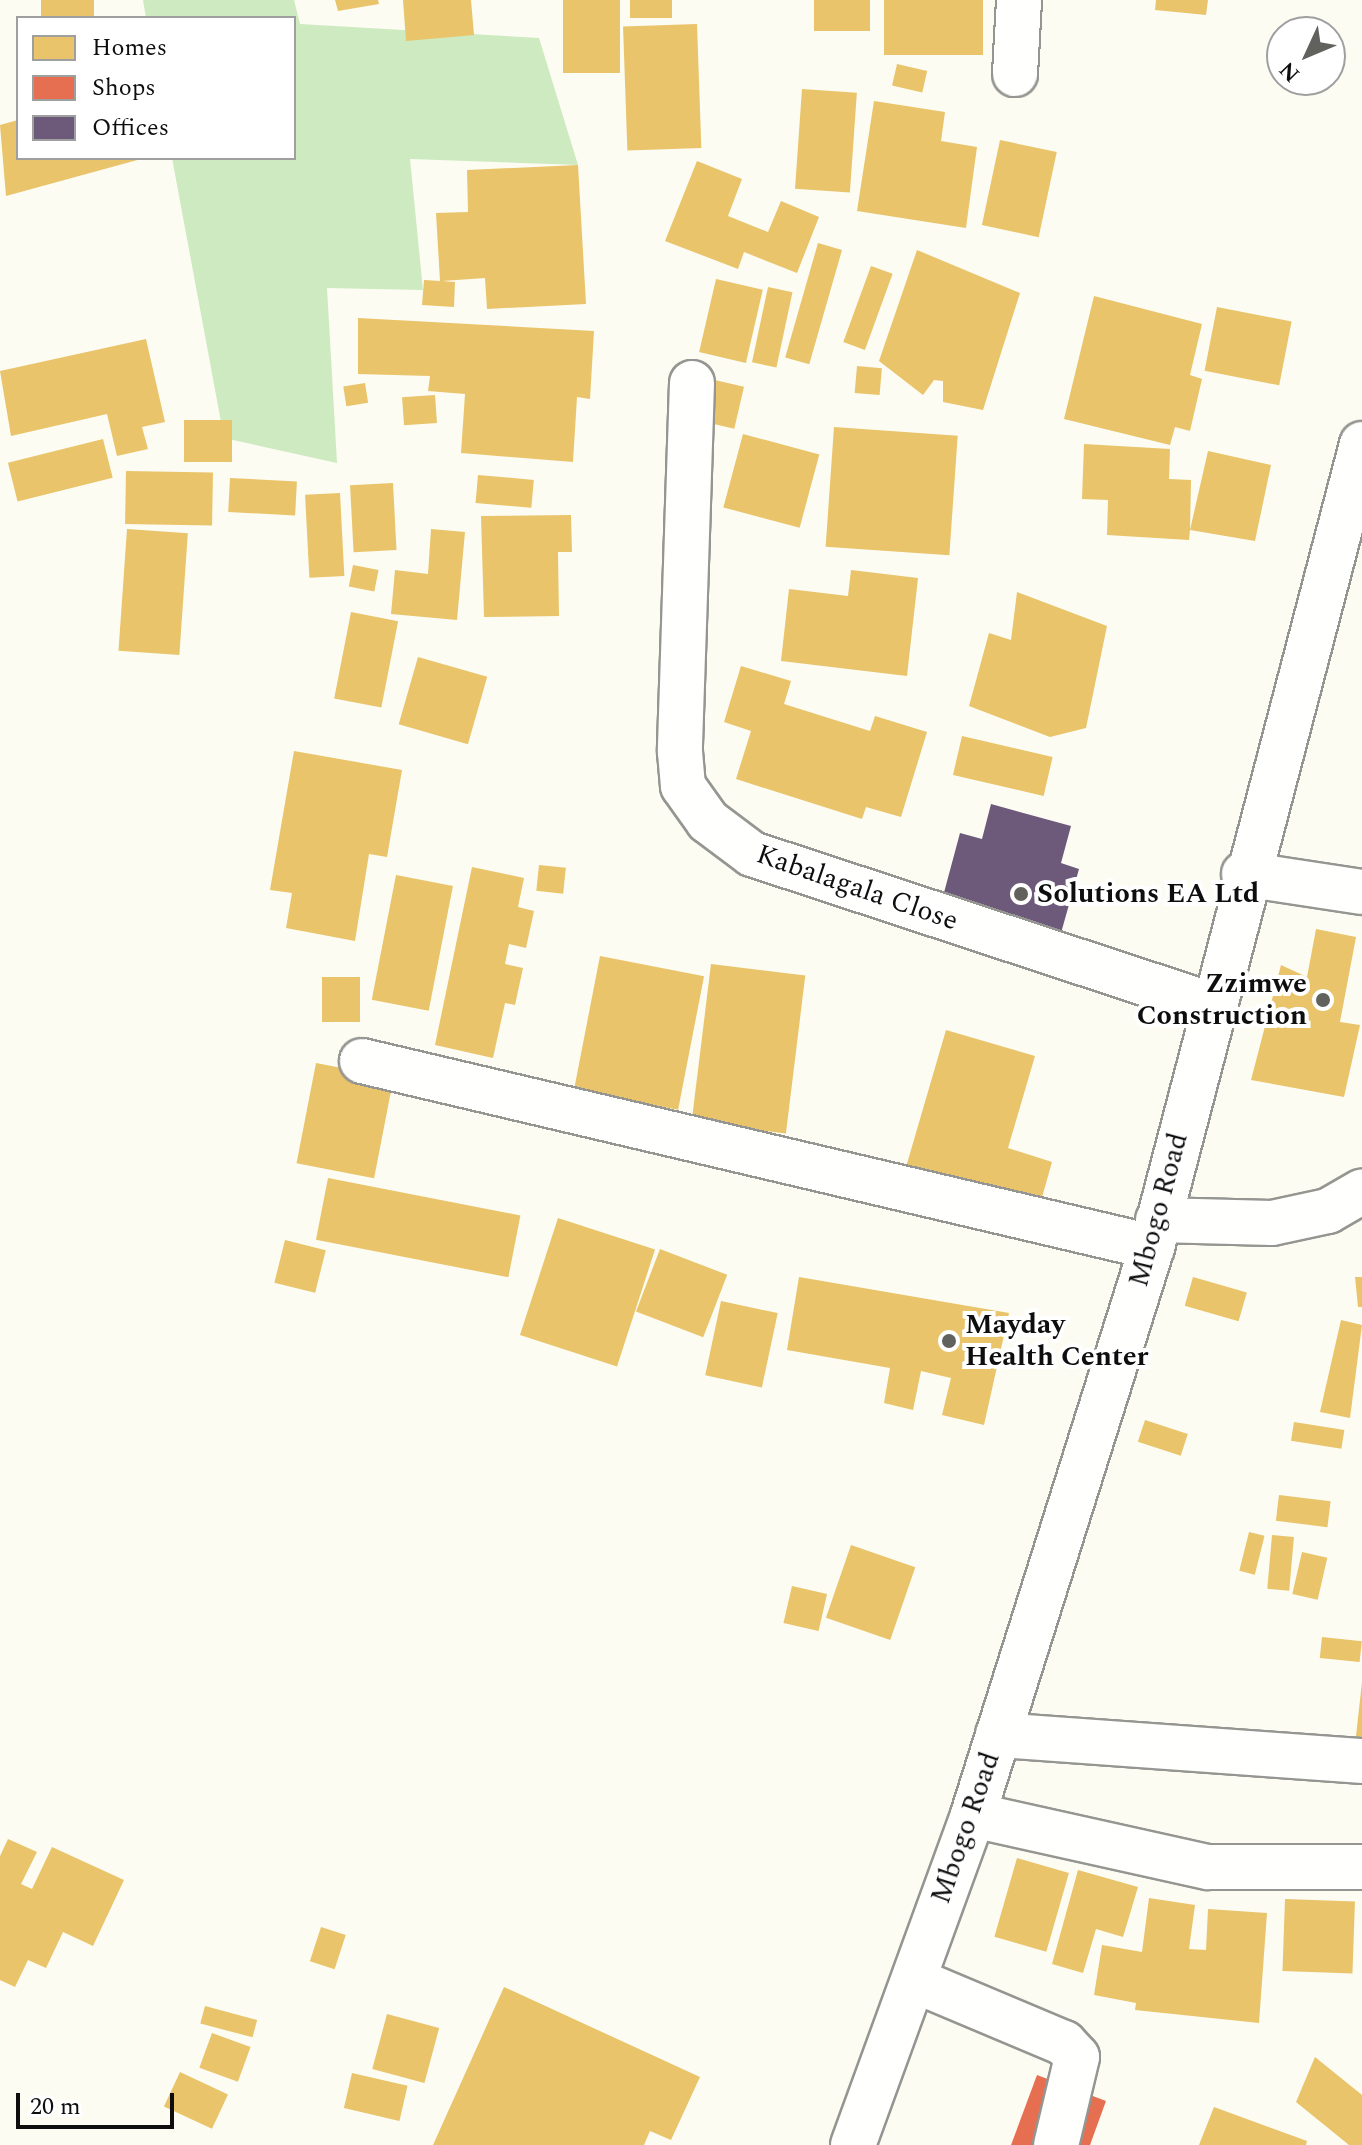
<!DOCTYPE html>
<style>
body{margin:0}
#map{position:relative;width:1362px;height:2145px;overflow:hidden;background:#fcfcf2;font-family:Spectral,serif}
div>[style]{position:absolute}
[style*='--x']{left:calc(var(--x)*1px);top:calc(var(--y)*1px);width:calc(var(--w)*1px);rotate:calc(var(--a)*1deg)}
.forest>*{inset:0;background:#ceeac0}
.homes>*{inset:0;background:#e9c46a;transform-origin:0 0}
.shops>*{inset:0;background:#e76f51}
.offices>*{inset:0;background:#6d597a}
.roads{filter:drop-shadow(2px 0 #959591) drop-shadow(-2px 0 #959591) drop-shadow(0 2px #959591) drop-shadow(0 -2px #959591)}
.minor>*{height:44px;margin:-22px;padding:0 22px;transform-origin:22px;border-radius:22px;background:#fffffd}
.dots>*{width:22px;height:22px;translate:-50% -50%;box-sizing:border-box;border:4px solid #fff;border-radius:50%}
span{translate:-50% -50%;white-space:nowrap;text-align:center;line-height:1.15;-webkit-text-stroke:8px #fff;paint-order:stroke}
.street-label{font-size:28px;color:#0e0e0e}
.poi-label{font-size:28px;color:#0e0e0e;font-weight:700}
.left{translate:0 -50%;text-align:left}
.right{translate:-100% -50%;text-align:right}
.legend{position:absolute;left:16px;top:16px;width:280px;height:144px;box-sizing:border-box;background:#fff;border:2px solid #9f9f9f;margin:0;padding:10px 14px;list-style:none;font-size:24px;color:#0e0e0e}
.legend li{display:flex;align-items:center;gap:16px;height:40px}
.legend b{width:40px;border:2px solid #9f9f9f}
.north{position:absolute;left:1266px;top:16px;width:80px;height:80px;box-sizing:border-box;background:#fff;border:2px solid #9f9f9f;border-radius:50%;rotate:226deg;font-size:22px;font-weight:700;line-height:32px;text-align:center;color:#0e0e0e}
.north::after{content:'';display:block;margin:auto;width:28px;height:36px;background:#61615e;clip-path:polygon(50% 0,100% 100%,50% 72%,0 100%)}
.scale{position:absolute;left:16px;top:2093px;width:158px;height:36px;box-sizing:border-box;border:4px solid #0e0e0e;border-top:0;padding-left:10px;font-size:24px;line-height:28px;white-space:nowrap;color:#0e0e0e;-webkit-text-stroke:6px #fff;paint-order:stroke}
</style>
<div id="map">
<div class="forest">
<i style="clip-path:polygon(143px 0,294px 0,300px 24px,539px 38px,578px 165px,410px 159px,423px 290px,327px 288px,337px 463px,224px 438px,172px 158px,294px 158px,294px 18px,146px 18px)"></i>
</div>
<div class="homes">
<i style="left:41px;top:0;width:53px;height:18px"></i>
<i style="clip-path:polygon(335px 0,378px 0,379px 4px,338px 11px)"></i>
<i style="clip-path:polygon(403px 0,471px 0,474px 35px,406px 41px)"></i>
<i style="left:563px;top:0;width:57px;height:73px"></i>
<i style="left:630px;top:0;width:42px;height:18px"></i>
<i style="left:814px;top:0;width:56px;height:31px"></i>
<i style="left:884px;top:0;width:99px;height:55px"></i>
<i style="clip-path:polygon(1156px 0,1208px 0,1206px 15px,1155px 10px)"></i>
<i style="left:697px;top:24px;width:124px;height:74px;rotate:88deg"></i>
<i style="left:897px;top:64px;width:31px;height:22px;rotate:13deg"></i>
<i style="left:802px;top:89px;width:55px;height:100px;rotate:4deg"></i>
<i style="clip-path:polygon(874px 101px,945px 112px,941px 141px,977px 147px,966px 228px,857px 211px)"></i>
<i style="clip-path:polygon(18px 120px,18px 158px,141px 159px,6px 196px,0 125px)"></i>
<i style="left:1000px;top:140px;width:58px;height:87px;rotate:12deg"></i>
<i style="clip-path:polygon(697px 161px,742px 179px,728px 216px,768px 232px,781px 201px,819px 217px,797px 273px,744px 252px,738px 269px,665px 241px)"></i>
<i style="clip-path:polygon(578px 165px,586px 304px,487px 309px,485px 278px,442px 281px,455px 282px,454px 307px,422px 305px,424px 280px,440px 281px,436px 213px,468px 212px,467px 170px)"></i>
<i style="left:818px;top:243px;width:25px;height:119px;rotate:16deg"></i>
<i style="clip-path:polygon(917px 250px,1020px 293px,983px 410px,943px 402px,943px 381px,934px 380px,923px 395px,879px 361px)"></i>
<i style="left:871px;top:266px;width:23px;height:81px;rotate:20deg"></i>
<i style="left:716px;top:279px;width:48px;height:75px;rotate:13deg"></i>
<i style="left:768px;top:287px;width:25px;height:77px;rotate:12deg"></i>
<i style="clip-path:polygon(1094px 296px,1202px 324px,1190px 375px,1202px 379px,1190px 431px,1175px 427px,1170px 445px,1064px 419px)"></i>
<i style="left:1217px;top:307px;width:76px;height:65px;rotate:11deg"></i>
<i style="clip-path:polygon(358px 318px,594px 331px,590px 399px,577px 397px,573px 462px,461px 453px,465px 394px,428px 391px,430px 376px,358px 374px)"></i>
<i style="clip-path:polygon(146px 339px,165px 422px,142px 427px,148px 449px,117px 456px,107px 414px,11px 436px,0 371px)"></i>
<i style="left:857px;top:366px;width:25px;height:27px;rotate:5deg"></i>
<i style="left:706px;top:378px;width:39px;height:43px;rotate:13deg"></i>
<i style="left:365px;top:383px;width:20px;height:22px;rotate:81deg"></i>
<i style="left:435px;top:395px;width:28px;height:33px;rotate:86deg"></i>
<i style="left:184px;top:420px;width:48px;height:42px"></i>
<i style="left:834px;top:427px;width:124px;height:120px;rotate:4deg"></i>
<i style="left:743px;top:434px;width:79px;height:76px;rotate:15deg"></i>
<i style="left:103px;top:439px;width:40px;height:98px;rotate:76deg"></i>
<i style="clip-path:polygon(1084px 444px,1170px 449px,1169px 479px,1191px 480px,1190px 530px,1208px 451px,1271px 465px,1255px 541px,1190px 530px,1189px 540px,1107px 535px,1108px 500px,1082px 499px)"></i>
<i style="left:126px;top:471px;width:87px;height:53px;rotate:1deg"></i>
<i style="left:478px;top:475px;width:56px;height:28px;rotate:5deg"></i>
<i style="left:230px;top:478px;width:67px;height:34px;rotate:3deg"></i>
<i style="left:393px;top:483px;width:67px;height:43px;rotate:87deg"></i>
<i style="left:340px;top:493px;width:83px;height:35px;rotate:87deg"></i>
<i style="clip-path:polygon(571px 515px,572px 552px,558px 552px,559px 616px,484px 617px,481px 516px)"></i>
<i style="left:127px;top:529px;width:61px;height:122px;rotate:4deg"></i>
<i style="clip-path:polygon(431px 529px,465px 532px,457px 620px,391px 614px,395px 570px,428px 574px)"></i>
<i style="left:353px;top:565px;width:26px;height:22px;rotate:11deg"></i>
<i style="clip-path:polygon(851px 570px,918px 578px,907px 676px,781px 661px,789px 589px,848px 596px)"></i>
<i style="clip-path:polygon(1017px 592px,1107px 626px,1086px 728px,1050px 737px,969px 706px,989px 633px,1011px 640px)"></i>
<i style="left:351px;top:612px;width:48px;height:88px;rotate:11deg"></i>
<i style="left:418px;top:657px;width:72px;height:70px;rotate:16deg"></i>
<i style="clip-path:polygon(741px 666px,791px 681px,784px 704px,870px 731px,875px 716px,927px 732px,901px 817px,866px 807px,862px 819px,736px 779px,751px 731px,724px 722px)"></i>
<i style="left:962px;top:736px;width:93px;height:40px;rotate:13deg"></i>
<i style="clip-path:polygon(294px 751px,402px 770px,387px 857px,369px 854px,355px 941px,286px 928px,292px 893px,270px 890px)"></i>
<i style="left:539px;top:865px;width:27px;height:26px;rotate:6deg"></i>
<i style="clip-path:polygon(472px 867px,524px 878px,518px 907px,534px 911px,526px 948px,509px 944px,505px 964px,523px 968px,515px 1005px,505px 1003px,493px 1058px,435px 1045px)"></i>
<i style="left:396px;top:875px;width:58px;height:127px;rotate:11deg"></i>
<i style="clip-path:polygon(1316px 929px,1356px 937px,1340px 1022px,1360px 1025px,1344px 1097px,1251px 1080px,1281px 965px,1307px 977px)"></i>
<i style="left:600px;top:956px;width:106px;height:136px;rotate:11deg"></i>
<i style="left:711px;top:964px;width:95px;height:159px;rotate:7deg"></i>
<i style="left:322px;top:977px;width:38px;height:45px"></i>
<i style="clip-path:polygon(946px 1030px,1035px 1056px,1008px 1148px,1052px 1162px,1039px 1208px,906px 1167px)"></i>
<i style="left:316px;top:1063px;width:79px;height:102px;rotate:11deg"></i>
<i style="left:328px;top:1178px;width:196px;height:63px;rotate:11deg"></i>
<i style="left:558px;top:1218px;width:102px;height:123px;rotate:18deg"></i>
<i style="left:285px;top:1240px;width:42px;height:44px;rotate:14deg"></i>
<i style="left:660px;top:1249px;width:72px;height:67px;rotate:21deg"></i>
<i style="clip-path:polygon(799px 1277px,1009px 1313px,984px 1425px,942px 1415px,951px 1378px,921px 1371px,913px 1410px,884px 1403px,890px 1368px,787px 1350px)"></i>
<i style="left:1193px;top:1277px;width:56px;height:30px;rotate:16deg"></i>
<i style="clip-path:polygon(1355px 1277px,1362px 1277px,1362px 1307px,1358px 1307px)"></i>
<i style="left:721px;top:1301px;width:58px;height:76px;rotate:12deg"></i>
<i style="clip-path:polygon(1341px 1320px,1362px 1325px,1350px 1418px,1320px 1412px)"></i>
<i style="left:1145px;top:1420px;width:45px;height:23px;rotate:18deg"></i>
<i style="left:1294px;top:1422px;width:51px;height:19px;rotate:9deg"></i>
<i style="left:1279px;top:1495px;width:52px;height:26px;rotate:7deg"></i>
<i style="left:1249px;top:1532px;width:16px;height:40px;rotate:14deg"></i>
<i style="left:1272px;top:1535px;width:22px;height:54px;rotate:5deg"></i>
<i style="left:851px;top:1545px;width:68px;height:77px;rotate:19deg"></i>
<i style="left:1302px;top:1552px;width:26px;height:43px;rotate:13deg"></i>
<i style="left:792px;top:1586px;width:36px;height:38px;rotate:13deg"></i>
<i style="left:1322px;top:1637px;width:40px;height:21px;rotate:6deg"></i>
<i style="clip-path:polygon(1362px 1682px,1362px 1755px,1354px 1754px)"></i>
<i style="clip-path:polygon(8px 1839px,37px 1852px,21px 1884px,32px 1889px,52px 1847px,124px 1880px,93px 1946px,63px 1932px,46px 1968px,28px 1960px,15px 1987px,0 1980px,0 1856px)"></i>
<i style="left:1017px;top:1858px;width:54px;height:82px;rotate:16deg"></i>
<i style="clip-path:polygon(1078px 1870px,1138px 1887px,1123px 1937px,1096px 1929px,1083px 1973px,1052px 1964px)"></i>
<i style="clip-path:polygon(1149px 1898px,1195px 1905px,1189px 1949px,1206px 1950px,1208px 1909px,1267px 1913px,1259px 2023px,1135px 2010px,1136px 2003px,1094px 1995px,1102px 1945px,1142px 1952px)"></i>
<i style="left:1285px;top:1899px;width:70px;height:72px;rotate:2deg"></i>
<i style="left:321px;top:1927px;width:26px;height:36px;rotate:18deg"></i>
<i style="clip-path:polygon(504px 1987px,700px 2077px,671px 2140px,650px 2131px,644px 2145px,433px 2145px)"></i>
<i style="left:205px;top:2006px;width:54px;height:18px;rotate:15deg"></i>
<i style="left:387px;top:2014px;width:54px;height:57px;rotate:15deg"></i>
<i style="left:212px;top:2033px;width:41px;height:37px;rotate:20deg"></i>
<i style="clip-path:polygon(1315px 2057px,1362px 2095px,1362px 2145px,1349px 2145px,1296px 2102px)"></i>
<i style="left:180px;top:2072px;width:53px;height:38px;rotate:25deg"></i>
<i style="left:352px;top:2073px;width:57px;height:36px;rotate:13deg"></i>
<i style="clip-path:polygon(1214px 2107px,1307px 2141px,1306px 2145px,1199px 2145px)"></i>
</div>
<div class="shops">
<i style="clip-path:polygon(1037px 2075px,1106px 2101px,1090px 2145px,1011px 2145px)"></i>
</div>
<div class="offices">
<i style="clip-path:polygon(991px 804px,1071px 826px,1061px 863px,1079px 869px,1061px 933px,942px 900px,960px 833px,982px 839px)"></i>
</div>
<div class="roads">
<div class="minor">
<i style="--x:1015;--y:74;--w:74;--a:-86.9"></i>
<i style="--x:692;--y:383;--w:369;--a:91.9"></i>
<i style="--x:680;--y:752;--w:34;--a:85"></i>
<i style="--x:683;--y:786;--w:43;--a:54.5"></i>
<i style="--x:708;--y:821;--w:55;--a:36.9"></i>
<i style="--x:752;--y:854;--w:482;--a:18.2"></i>
<i style="--x:1244;--y:874;--w:119;--a:8.7"></i>
<i style="--x:362;--y:1061;--w:812;--a:13.25"></i>
<i style="--x:1158;--y:1220;--w:114;--a:1.5"></i>
<i style="--x:1272;--y:1223;--w:57;--a:-12.1"></i>
<i style="--x:1328;--y:1211;--w:39;--a:-30"></i>
<i style="--x:998;--y:1735;--w:365;--a:4.1"></i>
<i style="--x:973;--y:1815;--w:241;--a:12.5"></i>
<i style="--x:1208;--y:1867;--w:154;--a:0"></i>
<i style="--x:914;--y:1980;--w:163;--a:22.8"></i>
<i style="--x:1064;--y:2043;--w:19;--a:47"></i>
<i style="--x:1077;--y:2057;--w:90;--a:103.4"></i>
<i style="--x:853;--y:2145;--w:351;--a:-70"></i>
<i style="--x:973;--y:1815;--w:596;--a:-72.51"></i>
<i style="--x:1152;--y:1247;--w:830;--a:-75.34"></i>
</div>
</div>
<div class="dots">
<i style="left:1021px;top:894px;background:#61615e"></i>
<i style="left:1323px;top:1000px;background:#61615e"></i>
<i style="left:949px;top:1341px;background:#61615e"></i>
</div>
<div class="street-label">
<span style="left:857px;top:888px;rotate:19deg">Kabalagala Close</span>
<span style="left:1159px;top:1210px;rotate:-75deg">Mbogo Road</span>
<span style="left:966px;top:1828px;rotate:-71deg">Mbogo Road</span>
</div>
<div class="poi-label">
<span class="left" style="left:1037px;top:894px">Solutions EA Ltd</span>
<span class="right" style="left:1307px;top:1000px">Zzimwe<br>Construction</span>
<span class="left" style="left:965px;top:1341px">Mayday<br>Health Center</span>
</div>
<ul class="legend">
<li><b style="height:22px;background:#e9c46a"></b>Homes</li>
<li><b style="height:22px;background:#e76f51"></b>Shops</li>
<li><b style="height:22px;background:#6d597a"></b>Offices</li>
</ul>
<div class="north">N</div>
<div class="scale">20 m</div>
</div>
